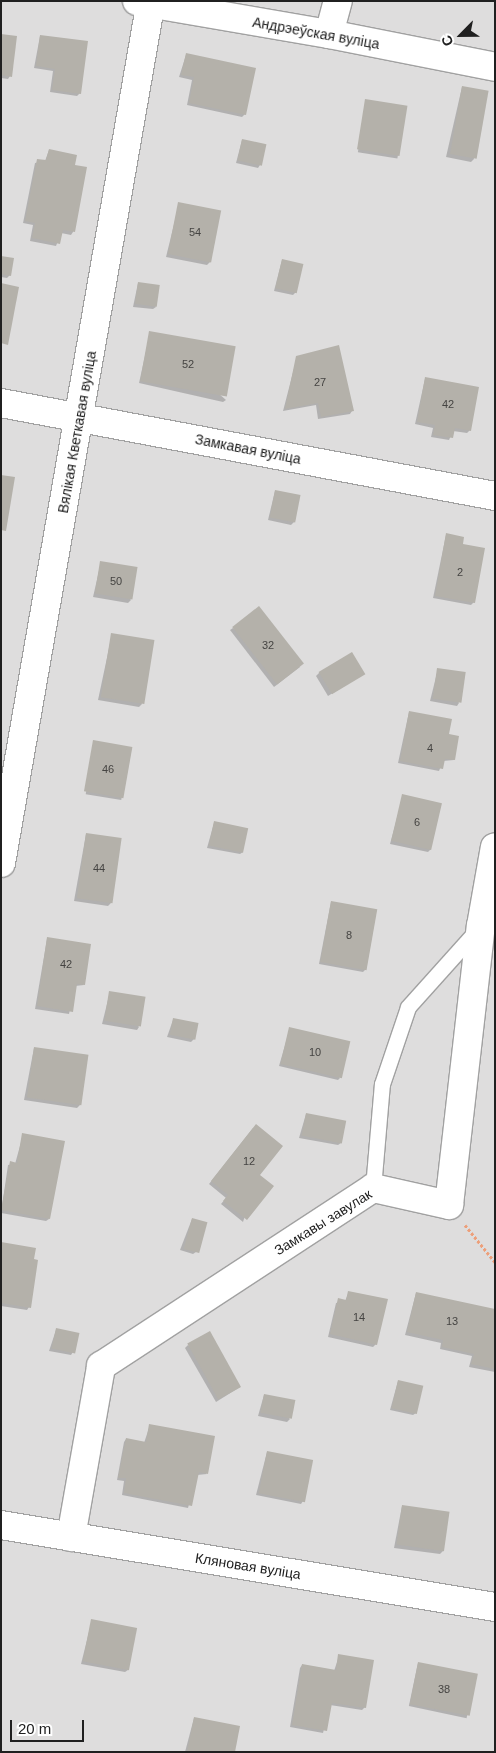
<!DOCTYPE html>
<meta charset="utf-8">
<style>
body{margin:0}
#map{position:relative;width:496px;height:1753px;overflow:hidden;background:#efeee7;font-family:Arial,sans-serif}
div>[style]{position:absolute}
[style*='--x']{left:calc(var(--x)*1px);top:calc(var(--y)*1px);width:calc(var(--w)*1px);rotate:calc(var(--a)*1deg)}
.residential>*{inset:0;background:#dedddd;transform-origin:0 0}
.shadow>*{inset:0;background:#0003;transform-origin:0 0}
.building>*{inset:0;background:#b4b1aa;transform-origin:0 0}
.path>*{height:3px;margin-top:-1.5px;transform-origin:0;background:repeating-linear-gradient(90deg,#ed9f7a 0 2.5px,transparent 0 5px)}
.roads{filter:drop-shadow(1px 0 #a1a1a1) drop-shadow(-1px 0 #a1a1a1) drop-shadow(0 1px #a1a1a1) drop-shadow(0 -1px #a1a1a1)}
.lane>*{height:15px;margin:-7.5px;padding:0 7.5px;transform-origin:7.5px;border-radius:7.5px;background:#fff}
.street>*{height:28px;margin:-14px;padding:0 14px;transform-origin:14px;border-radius:14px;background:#fff}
span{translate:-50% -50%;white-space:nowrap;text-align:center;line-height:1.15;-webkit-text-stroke:4.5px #fff;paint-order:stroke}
.number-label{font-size:11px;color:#454442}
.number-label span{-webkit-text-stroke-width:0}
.street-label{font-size:14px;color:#202020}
.frame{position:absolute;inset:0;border:2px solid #202020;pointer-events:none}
.north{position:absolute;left:436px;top:10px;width:50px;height:50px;-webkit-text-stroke:4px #fff;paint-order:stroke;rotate:247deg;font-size:14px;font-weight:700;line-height:20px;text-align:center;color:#202020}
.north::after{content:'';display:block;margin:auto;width:18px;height:22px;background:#202020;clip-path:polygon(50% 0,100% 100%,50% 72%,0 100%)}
.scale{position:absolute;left:10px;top:1720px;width:74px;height:22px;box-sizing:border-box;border:2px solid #202020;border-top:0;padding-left:6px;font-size:15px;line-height:18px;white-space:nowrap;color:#202020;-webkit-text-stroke:4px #fff;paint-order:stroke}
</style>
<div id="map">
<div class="residential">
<i style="left:1px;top:1px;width:494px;height:1751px"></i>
</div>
<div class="shadow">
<i style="clip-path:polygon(1px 35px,10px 76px,8px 79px,1px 78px)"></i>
<i style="clip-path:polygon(40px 36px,80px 93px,77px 96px,50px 92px,53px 71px,34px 68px)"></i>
<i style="clip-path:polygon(186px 55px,245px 114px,242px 117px,187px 105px,192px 80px,179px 77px)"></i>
<i style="clip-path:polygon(462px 87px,474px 159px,471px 162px,446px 157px)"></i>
<i style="left:366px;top:101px;width:40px;height:52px;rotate:9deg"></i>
<i style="clip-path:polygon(242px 140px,260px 165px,258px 168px,236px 163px)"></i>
<i style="clip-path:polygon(49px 150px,74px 166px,85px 168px,73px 232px,71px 235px,61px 233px,56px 246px,30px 241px,33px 225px,23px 223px,35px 163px,45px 161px)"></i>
<i style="clip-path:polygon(179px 204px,210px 262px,207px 265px,166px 257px)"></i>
<i style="clip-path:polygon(1px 257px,10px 275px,7px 278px,1px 277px)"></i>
<i style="clip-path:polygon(282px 260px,296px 292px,293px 295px,274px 291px)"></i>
<i style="clip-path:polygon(138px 283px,156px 307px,153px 309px,133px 307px)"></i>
<i style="clip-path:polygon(150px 333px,226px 400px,223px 402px,139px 383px)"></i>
<i style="clip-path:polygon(297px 357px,352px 411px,350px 414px,318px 419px,316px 405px,283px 411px)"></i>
<i style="clip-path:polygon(425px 379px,470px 430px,467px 433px,453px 431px,449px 440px,431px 437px,433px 428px,415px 424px)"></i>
<i style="clip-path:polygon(275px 491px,294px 522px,291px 525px,268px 520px)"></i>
<i style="clip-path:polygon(446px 535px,461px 545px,474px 602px,471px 605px,433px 598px)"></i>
<i style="clip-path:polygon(101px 562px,131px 600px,128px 603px,93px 597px)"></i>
<i style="clip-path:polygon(233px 628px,300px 667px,274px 687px,230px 630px)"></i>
<i style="clip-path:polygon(112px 634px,142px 704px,139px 707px,98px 700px)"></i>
<i style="clip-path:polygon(438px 669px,459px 703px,457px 706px,430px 701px)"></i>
<i style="clip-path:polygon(319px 673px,364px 674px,328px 696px,316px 676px)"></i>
<i style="clip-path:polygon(409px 712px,448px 735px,454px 760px,443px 761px,439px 771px,398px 763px)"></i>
<i style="left:94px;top:742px;width:36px;height:53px;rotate:9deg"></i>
<i style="clip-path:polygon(403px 796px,431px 849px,428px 852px,390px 844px)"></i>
<i style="clip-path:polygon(214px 823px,243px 852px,240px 854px,207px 848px)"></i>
<i style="clip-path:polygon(86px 834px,111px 903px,108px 906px,74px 901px)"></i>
<i style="clip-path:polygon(331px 902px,366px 969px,363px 972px,319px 964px)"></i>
<i style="clip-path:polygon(47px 939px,84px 985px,75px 986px,69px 1014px,35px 1009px)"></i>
<i style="clip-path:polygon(110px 992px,139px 1027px,137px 1030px,102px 1024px)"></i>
<i style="clip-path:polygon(173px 1020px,194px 1039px,191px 1042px,167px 1037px)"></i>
<i style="clip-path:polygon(290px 1028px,340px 1078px,338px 1080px,279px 1066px)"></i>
<i style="clip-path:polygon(34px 1048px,80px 1105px,77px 1108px,24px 1100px)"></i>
<i style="clip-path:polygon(306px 1114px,341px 1143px,338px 1145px,299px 1138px)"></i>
<i style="clip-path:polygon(253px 1128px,258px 1176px,243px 1222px,221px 1204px,226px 1198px,209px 1184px)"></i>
<i style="clip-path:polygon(23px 1135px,49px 1219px,46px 1221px,1px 1213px,8px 1165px,15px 1164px)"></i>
<i style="clip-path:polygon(192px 1219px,196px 1252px,193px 1254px,180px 1250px)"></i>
<i style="clip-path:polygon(1px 1243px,29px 1307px,27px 1310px,1px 1306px)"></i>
<i style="clip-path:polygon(349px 1292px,376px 1344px,373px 1347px,328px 1337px,336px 1303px,345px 1301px)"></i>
<i style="clip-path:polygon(416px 1293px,495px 1310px,495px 1372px,469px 1367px,472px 1356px,440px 1349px,441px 1343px,405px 1335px)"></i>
<i style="clip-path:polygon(56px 1330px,73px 1352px,71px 1355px,49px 1351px)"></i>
<i style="clip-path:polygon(188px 1345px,240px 1387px,216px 1402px,185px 1348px)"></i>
<i style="clip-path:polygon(398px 1381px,416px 1413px,413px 1415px,390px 1410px)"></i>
<i style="clip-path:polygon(264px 1395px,290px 1419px,287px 1422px,258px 1416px)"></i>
<i style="clip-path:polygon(150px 1425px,207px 1474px,197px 1475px,188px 1508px,122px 1495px,124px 1481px,117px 1480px,124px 1442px,126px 1439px,144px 1443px)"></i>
<i style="clip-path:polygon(267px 1452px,303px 1501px,301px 1504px,256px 1495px)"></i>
<i style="clip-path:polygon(402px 1506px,443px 1551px,440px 1554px,394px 1548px)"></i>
<i style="clip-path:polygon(92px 1620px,128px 1670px,125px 1672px,81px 1664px)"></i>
<i style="clip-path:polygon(339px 1656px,365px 1707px,362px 1710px,330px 1705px,323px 1733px,290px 1727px,300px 1668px,302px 1665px,334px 1671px)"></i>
<i style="left:418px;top:1663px;width:59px;height:44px;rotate:12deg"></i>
<i style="clip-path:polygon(194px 1718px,234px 1752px,185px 1752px)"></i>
</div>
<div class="building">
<i style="clip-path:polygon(1px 34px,17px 36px,12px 77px,1px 75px)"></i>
<i style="clip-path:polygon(40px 35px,88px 41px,81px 94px,52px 90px,55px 69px,36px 66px)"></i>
<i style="clip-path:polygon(186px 53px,256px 68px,246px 115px,189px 103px,194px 77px,181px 75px)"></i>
<i style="left:462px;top:86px;width:27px;height:69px;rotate:10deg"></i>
<i style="left:365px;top:99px;width:43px;height:51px;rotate:9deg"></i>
<i style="left:242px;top:139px;width:25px;height:22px;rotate:12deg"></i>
<i style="clip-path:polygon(49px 149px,77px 155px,75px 165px,87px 167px,75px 232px,63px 230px,60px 244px,32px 238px,35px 223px,25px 221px,37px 159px,46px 160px)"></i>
<i style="left:178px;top:202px;width:44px;height:53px;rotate:11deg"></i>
<i style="clip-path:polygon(1px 256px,14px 258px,11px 276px,1px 274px)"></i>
<i style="left:282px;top:259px;width:22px;height:30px;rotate:13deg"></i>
<i style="left:138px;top:282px;width:22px;height:22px;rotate:8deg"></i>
<i style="clip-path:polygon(1px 283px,19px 287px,8px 345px,1px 343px)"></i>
<i style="left:149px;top:331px;width:88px;height:51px;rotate:10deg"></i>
<i style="clip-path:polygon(339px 345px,354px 411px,321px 417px,318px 403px,285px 409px,296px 356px)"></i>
<i style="clip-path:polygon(425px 377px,479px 387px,471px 431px,455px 428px,453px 438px,433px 435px,435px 425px,417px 422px)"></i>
<i style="clip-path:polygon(1px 475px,15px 477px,6px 531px,1px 530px)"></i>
<i style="left:275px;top:490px;width:26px;height:28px;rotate:11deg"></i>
<i style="clip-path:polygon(446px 533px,464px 537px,463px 544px,485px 548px,475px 603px,435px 596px)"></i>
<i style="left:100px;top:561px;width:38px;height:33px;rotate:9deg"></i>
<i style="left:259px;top:606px;width:73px;height:34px;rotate:52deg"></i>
<i style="left:111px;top:633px;width:44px;height:65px;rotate:9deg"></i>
<i style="left:352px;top:652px;width:26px;height:39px;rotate:59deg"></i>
<i style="left:437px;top:668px;width:29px;height:31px;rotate:8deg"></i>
<i style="clip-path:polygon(409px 711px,452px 719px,449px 734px,459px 736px,455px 760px,445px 759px,443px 769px,400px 761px)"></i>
<i style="left:93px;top:740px;width:40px;height:52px;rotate:10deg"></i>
<i style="left:402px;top:794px;width:41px;height:48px;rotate:13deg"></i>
<i style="left:214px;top:821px;width:35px;height:25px;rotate:12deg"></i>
<i style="left:86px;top:833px;width:36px;height:66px;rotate:8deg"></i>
<i style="left:331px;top:901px;width:47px;height:62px;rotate:10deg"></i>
<i style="clip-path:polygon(47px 937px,91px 944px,85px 985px,77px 984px,73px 1012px,37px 1006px)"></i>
<i style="left:109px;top:991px;width:37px;height:30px;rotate:9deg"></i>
<i style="left:173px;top:1018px;width:26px;height:17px;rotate:11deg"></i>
<i style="left:289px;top:1027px;width:63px;height:38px;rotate:13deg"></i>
<i style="left:34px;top:1047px;width:55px;height:51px;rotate:8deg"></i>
<i style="left:306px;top:1113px;width:41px;height:23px;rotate:11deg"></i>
<i style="clip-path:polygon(256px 1124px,283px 1146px,260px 1175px,274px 1186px,247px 1220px,223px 1201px,228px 1195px,211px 1181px)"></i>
<i style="clip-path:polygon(22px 1133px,65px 1141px,50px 1219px,1px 1210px,10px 1161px,17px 1163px)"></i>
<i style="left:192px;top:1218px;width:16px;height:32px;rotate:15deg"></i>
<i style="clip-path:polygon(1px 1242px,36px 1248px,34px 1259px,38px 1260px,31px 1308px,1px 1303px)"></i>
<i style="clip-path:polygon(348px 1291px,388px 1299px,377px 1345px,330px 1334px,338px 1298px,346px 1300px)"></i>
<i style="clip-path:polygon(416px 1292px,495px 1309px,495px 1369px,471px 1364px,474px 1354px,442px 1347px,443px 1340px,407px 1332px)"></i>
<i style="left:56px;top:1328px;width:24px;height:21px;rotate:12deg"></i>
<i style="left:210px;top:1331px;width:64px;height:26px;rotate:61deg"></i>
<i style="left:398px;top:1380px;width:26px;height:29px;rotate:13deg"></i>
<i style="left:264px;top:1394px;width:32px;height:19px;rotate:11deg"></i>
<i style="clip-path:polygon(149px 1424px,215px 1436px,208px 1474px,199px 1472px,192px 1506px,124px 1493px,126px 1478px,118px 1478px,126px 1438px,146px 1442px)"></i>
<i style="left:267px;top:1451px;width:47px;height:43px;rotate:11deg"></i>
<i style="left:402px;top:1505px;width:48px;height:40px;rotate:8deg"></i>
<i style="left:91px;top:1619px;width:47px;height:43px;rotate:11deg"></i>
<i style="clip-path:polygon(338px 1654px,374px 1660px,366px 1708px,332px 1703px,327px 1731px,292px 1725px,302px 1664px,336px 1670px)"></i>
<i style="left:418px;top:1662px;width:61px;height:43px;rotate:11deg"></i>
<i style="clip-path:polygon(194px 1717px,240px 1726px,235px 1752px,187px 1752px)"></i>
</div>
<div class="path">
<i style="--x:465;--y:1225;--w:48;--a:51"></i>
</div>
<div class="roads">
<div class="lane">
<i style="--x:373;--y:1188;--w:104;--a:-85.1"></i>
<i style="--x:382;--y:1084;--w:81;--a:-71.3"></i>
<i style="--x:408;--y:1007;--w:105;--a:-48.1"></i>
</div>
<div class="street">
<i style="--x:137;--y:1;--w:195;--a:9.8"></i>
<i style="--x:329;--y:34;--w:169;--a:11.2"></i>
<i style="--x:329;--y:34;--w:34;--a:-75"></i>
<i style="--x:1;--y:403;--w:503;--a:10.66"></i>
<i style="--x:1;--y:863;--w:875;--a:-80.13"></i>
<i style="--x:1;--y:1525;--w:501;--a:9.42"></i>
<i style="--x:71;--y:1537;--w:174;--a:-80"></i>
<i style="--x:101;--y:1366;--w:325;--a:-33.2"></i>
<i style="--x:373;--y:1188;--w:78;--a:12.6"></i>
<i style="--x:449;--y:1205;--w:281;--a:-83.5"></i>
<i style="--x:481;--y:926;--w:80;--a:-80"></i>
</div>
</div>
<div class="number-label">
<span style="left:195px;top:232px">54</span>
<span style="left:188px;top:364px">52</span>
<span style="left:320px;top:382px">27</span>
<span style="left:448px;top:404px">42</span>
<span style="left:460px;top:572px">2</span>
<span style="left:116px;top:581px">50</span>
<span style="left:268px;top:645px">32</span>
<span style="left:430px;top:748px">4</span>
<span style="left:108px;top:769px">46</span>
<span style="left:417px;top:822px">6</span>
<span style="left:99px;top:868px">44</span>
<span style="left:349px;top:935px">8</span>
<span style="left:66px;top:964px">42</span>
<span style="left:315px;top:1052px">10</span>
<span style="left:249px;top:1161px">12</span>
<span style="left:359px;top:1317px">14</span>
<span style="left:452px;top:1321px">13</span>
<span style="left:444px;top:1689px">38</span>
</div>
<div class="street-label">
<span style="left:316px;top:33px;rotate:10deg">Андрэеўская вуліца</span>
<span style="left:77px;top:432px;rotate:-80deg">Вялікая Кветкавая вуліца</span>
<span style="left:248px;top:449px;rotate:11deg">Замкавая вуліца</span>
<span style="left:323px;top:1222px;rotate:-32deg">Замкавы завулак</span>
<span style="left:248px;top:1566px;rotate:9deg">Кляновая вуліца</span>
</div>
<div class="frame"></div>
<div class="north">С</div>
<div class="scale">20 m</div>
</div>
